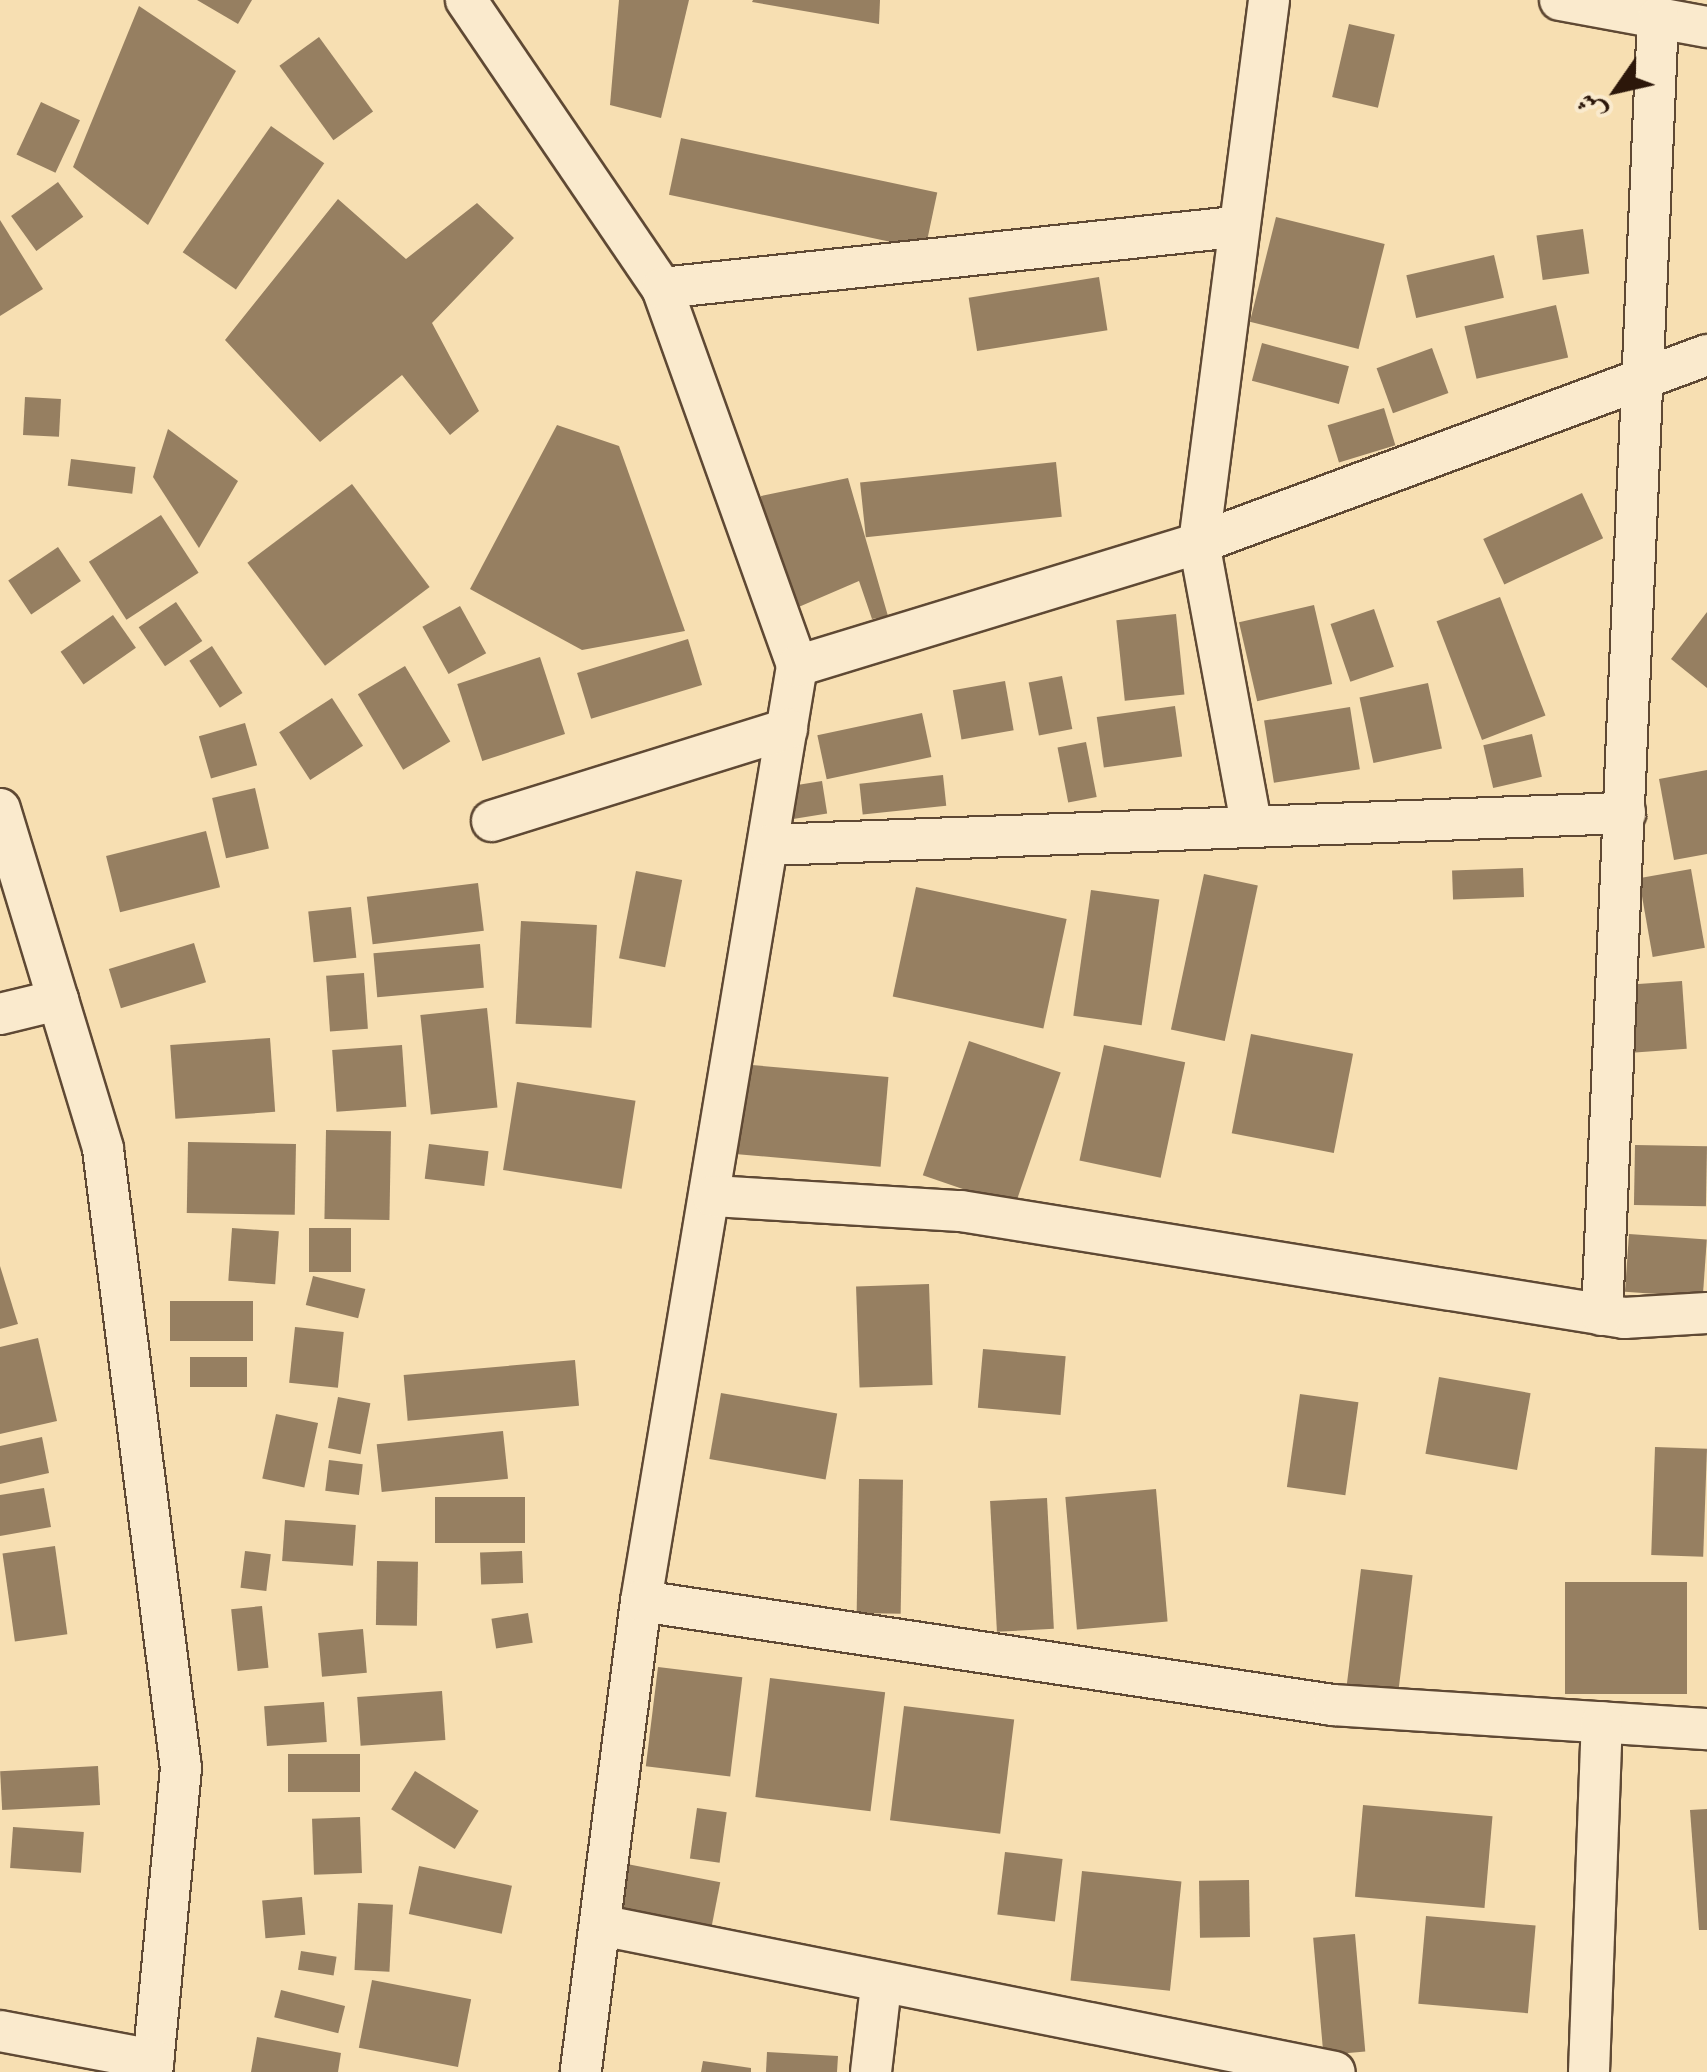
<!DOCTYPE html>
<meta charset="utf-8">
<style>
body{margin:0}
#map{position:relative;width:1707px;height:2072px;overflow:hidden;background:#f7dfb2;font-family:"Libre Bodoni",Amiri,serif}
div>[style]{position:absolute}
[style*='--x']{left:calc(var(--x)*1px);top:calc(var(--y)*1px);width:calc(var(--w)*1px);rotate:calc(var(--a)*1deg)}
.building>*{inset:0;background:#967f61;transform-origin:0 0}
.roads{filter:drop-shadow(2px 0 #5f4934) drop-shadow(-2px 0 #5f4934) drop-shadow(0 2px #5f4934) drop-shadow(0 -2px #5f4934)}
.minor>*{height:40px;margin:-20px;padding:0 20px;transform-origin:20px;border-radius:20px;background:#faeacd}
span{translate:-50% -50%;white-space:nowrap;text-align:center;line-height:1.15;-webkit-text-stroke:9px #faeacd;paint-order:stroke}
.north{position:absolute;left:1567px;top:40px;width:100px;height:100px;-webkit-text-stroke:8px #faeacd;paint-order:stroke;rotate:236deg;font-size:28px;font-weight:700;line-height:40px;text-align:center;color:#2c170a}
.north::after{content:'';display:block;margin:auto;width:35px;height:45px;background:#2c170a;clip-path:polygon(50% 0,100% 100%,50% 72%,0 100%)}
</style>
<div id="map">
<div class="building">
<i style="clip-path:polygon(197px 0,252px 0,238px 24px)"></i>
<i style="clip-path:polygon(619px 0,689px 0,661px 118px,610px 105px)"></i>
<i style="clip-path:polygon(753px 0,880px 0,879px 24px,752px 2px)"></i>
<i style="clip-path:polygon(139px 6px,236px 71px,148px 225px,73px 167px)"></i>
<i style="left:1349px;top:24px;width:47px;height:75px;rotate:13deg"></i>
<i style="left:319px;top:37px;width:92px;height:49px;rotate:54deg"></i>
<i style="left:41px;top:102px;width:43px;height:58px;rotate:25deg"></i>
<i style="left:271px;top:126px;width:65px;height:154px;rotate:35deg"></i>
<i style="left:681px;top:138px;width:262px;height:58px;rotate:12deg"></i>
<i style="left:58px;top:182px;width:43px;height:58px;rotate:54deg"></i>
<i style="clip-path:polygon(338px 199px,406px 259px,477px 203px,514px 238px,432px 323px,479px 411px,450px 435px,402px 375px,320px 442px,225px 340px)"></i>
<i style="left:1276px;top:217px;width:112px;height:108px;rotate:14deg"></i>
<i style="clip-path:polygon(0 220px,43px 289px,0 316px)"></i>
<i style="left:1583px;top:229px;width:45px;height:47px;rotate:82deg"></i>
<i style="left:1494px;top:255px;width:44px;height:90px;rotate:77deg"></i>
<i style="left:1099px;top:277px;width:54px;height:132px;rotate:81deg"></i>
<i style="left:1556px;top:305px;width:54px;height:94px;rotate:77deg"></i>
<i style="left:1262px;top:343px;width:90px;height:39px;rotate:15deg"></i>
<i style="left:1432px;top:348px;width:48px;height:59px;rotate:70deg"></i>
<i style="left:25px;top:397px;width:36px;height:38px;rotate:3deg"></i>
<i style="left:1384px;top:408px;width:39px;height:59px;rotate:73deg"></i>
<i style="clip-path:polygon(557px 425px,619px 446px,685px 631px,582px 650px,470px 589px)"></i>
<i style="clip-path:polygon(168px 429px,238px 481px,199px 548px,153px 477px)"></i>
<i style="left:71px;top:459px;width:65px;height:27px;rotate:7deg"></i>
<i style="left:1056px;top:462px;width:55px;height:197px;rotate:84deg"></i>
<i style="clip-path:polygon(848px 478px,888px 616px,872px 619px,859px 581px,794px 609px,765px 562px,761px 496px)"></i>
<i style="left:352px;top:484px;width:129px;height:131px;rotate:53deg"></i>
<i style="left:1582px;top:493px;width:50px;height:109px;rotate:65deg"></i>
<i style="left:161px;top:515px;width:69px;height:86px;rotate:57deg"></i>
<i style="left:58px;top:547px;width:41px;height:60px;rotate:56deg"></i>
<i style="left:1500px;top:597px;width:127px;height:68px;rotate:69deg"></i>
<i style="left:176px;top:602px;width:47px;height:45px;rotate:56deg"></i>
<i style="left:1314px;top:605px;width:81px;height:77px;rotate:77deg"></i>
<i style="left:460px;top:606px;width:54px;height:43px;rotate:61deg"></i>
<i style="left:1374px;top:609px;width:61px;height:46px;rotate:71deg"></i>
<i style="clip-path:polygon(1707px 612px,1707px 688px,1671px 659px)"></i>
<i style="left:1176px;top:614px;width:81px;height:60px;rotate:84deg"></i>
<i style="left:113px;top:615px;width:40px;height:64px;rotate:55deg"></i>
<i style="left:688px;top:639px;width:48px;height:116px;rotate:73deg"></i>
<i style="left:212px;top:646px;width:56px;height:27px;rotate:57deg"></i>
<i style="left:540px;top:657px;width:81px;height:87px;rotate:72deg"></i>
<i style="left:405px;top:666px;width:88px;height:55px;rotate:59deg"></i>
<i style="left:1062px;top:676px;width:54px;height:34px;rotate:79deg"></i>
<i style="left:1005px;top:681px;width:50px;height:53px;rotate:80deg"></i>
<i style="left:1428px;top:683px;width:67px;height:70px;rotate:78deg"></i>
<i style="left:332px;top:698px;width:57px;height:63px;rotate:57deg"></i>
<i style="left:1175px;top:706px;width:51px;height:79px;rotate:82deg"></i>
<i style="left:1350px;top:707px;width:63px;height:87px;rotate:81deg"></i>
<i style="left:922px;top:713px;width:45px;height:107px;rotate:78deg"></i>
<i style="left:245px;top:723px;width:44px;height:48px;rotate:74deg"></i>
<i style="left:1532px;top:734px;width:44px;height:50px;rotate:77deg"></i>
<i style="left:1086px;top:742px;width:56px;height:29px;rotate:79deg"></i>
<i style="clip-path:polygon(1707px 770px,1707px 854px,1674px 860px,1659px 779px)"></i>
<i style="left:943px;top:775px;width:31px;height:84px;rotate:84deg"></i>
<i style="left:822px;top:781px;width:33px;height:36px;rotate:81deg"></i>
<i style="left:255px;top:788px;width:62px;height:44px;rotate:77deg"></i>
<i style="left:206px;top:831px;width:58px;height:103px;rotate:76deg"></i>
<i style="left:1523px;top:868px;width:29px;height:71px;rotate:88deg"></i>
<i style="left:1691px;top:869px;width:80px;height:53px;rotate:80deg"></i>
<i style="left:636px;top:871px;width:47px;height:89px;rotate:11deg"></i>
<i style="left:1204px;top:874px;width:55px;height:159px;rotate:12deg"></i>
<i style="left:478px;top:883px;width:48px;height:112px;rotate:83deg"></i>
<i style="left:916px;top:887px;width:154px;height:112px;rotate:12deg"></i>
<i style="left:1091px;top:890px;width:69px;height:127px;rotate:8deg"></i>
<i style="left:351px;top:907px;width:51px;height:43px;rotate:84deg"></i>
<i style="left:521px;top:921px;width:76px;height:103px;rotate:3deg"></i>
<i style="left:194px;top:943px;width:41px;height:89px;rotate:73deg"></i>
<i style="left:480px;top:944px;width:44px;height:107px;rotate:85deg"></i>
<i style="left:364px;top:973px;width:56px;height:38px;rotate:86deg"></i>
<i style="left:1682px;top:981px;width:68px;height:62px;rotate:86deg"></i>
<i style="left:487px;top:1008px;width:100px;height:67px;rotate:84deg"></i>
<i style="left:1251px;top:1034px;width:104px;height:101px;rotate:11deg"></i>
<i style="left:270px;top:1038px;width:74px;height:100px;rotate:86deg"></i>
<i style="left:969px;top:1041px;width:97px;height:142px;rotate:19deg"></i>
<i style="left:402px;top:1045px;width:62px;height:70px;rotate:86deg"></i>
<i style="left:1104px;top:1045px;width:83px;height:118px;rotate:12deg"></i>
<i style="left:740px;top:1064px;width:149px;height:90px;rotate:5deg"></i>
<i style="left:517px;top:1082px;width:120px;height:89px;rotate:9deg"></i>
<i style="left:326px;top:1130px;width:65px;height:89px;rotate:1deg"></i>
<i style="left:188px;top:1142px;width:108px;height:71px;rotate:1deg"></i>
<i style="left:429px;top:1144px;width:60px;height:35px;rotate:7deg"></i>
<i style="left:1635px;top:1145px;width:72px;height:60px;rotate:1deg"></i>
<i style="left:232px;top:1228px;width:47px;height:53px;rotate:4deg"></i>
<i style="left:309px;top:1228px;width:42px;height:44px"></i>
<i style="left:1629px;top:1234px;width:78px;height:58px;rotate:4deg"></i>
<i style="clip-path:polygon(0 1266px,18px 1324px,0 1329px)"></i>
<i style="left:313px;top:1276px;width:54px;height:30px;rotate:14deg"></i>
<i style="left:929px;top:1284px;width:101px;height:73px;rotate:88deg"></i>
<i style="left:170px;top:1301px;width:83px;height:40px"></i>
<i style="left:295px;top:1327px;width:49px;height:56px;rotate:6deg"></i>
<i style="clip-path:polygon(38px 1338px,57px 1421px,0 1434px,0 1347px)"></i>
<i style="left:983px;top:1349px;width:83px;height:59px;rotate:5deg"></i>
<i style="left:190px;top:1357px;width:57px;height:30px"></i>
<i style="left:575px;top:1360px;width:46px;height:172px;rotate:85deg"></i>
<i style="left:1439px;top:1377px;width:93px;height:78px;rotate:10deg"></i>
<i style="left:721px;top:1393px;width:118px;height:67px;rotate:10deg"></i>
<i style="left:1300px;top:1394px;width:59px;height:94px;rotate:8deg"></i>
<i style="left:338px;top:1397px;width:33px;height:52px;rotate:11deg"></i>
<i style="left:276px;top:1414px;width:43px;height:66px;rotate:12deg"></i>
<i style="left:503px;top:1431px;width:48px;height:127px;rotate:84deg"></i>
<i style="clip-path:polygon(42px 1437px,49px 1473px,0 1484px,0 1446px)"></i>
<i style="left:1655px;top:1447px;width:52px;height:108px;rotate:2deg"></i>
<i style="left:329px;top:1460px;width:34px;height:31px;rotate:7deg"></i>
<i style="left:859px;top:1479px;width:44px;height:134px;rotate:1deg"></i>
<i style="clip-path:polygon(44px 1488px,51px 1527px,0 1536px,0 1495px)"></i>
<i style="left:1156px;top:1489px;width:133px;height:91px;rotate:85deg"></i>
<i style="left:435px;top:1497px;width:90px;height:46px"></i>
<i style="left:1047px;top:1498px;width:131px;height:57px;rotate:87deg"></i>
<i style="left:285px;top:1520px;width:71px;height:41px;rotate:4deg"></i>
<i style="left:55px;top:1546px;width:89px;height:53px;rotate:82deg"></i>
<i style="left:245px;top:1551px;width:26px;height:37px;rotate:7deg"></i>
<i style="left:522px;top:1551px;width:32px;height:42px;rotate:88deg"></i>
<i style="left:377px;top:1561px;width:41px;height:64px;rotate:1deg"></i>
<i style="left:1361px;top:1569px;width:52px;height:117px;rotate:7deg"></i>
<i style="left:1565px;top:1582px;width:122px;height:112px"></i>
<i style="left:262px;top:1606px;width:62px;height:31px;rotate:84deg"></i>
<i style="left:528px;top:1613px;width:30px;height:37px;rotate:81deg"></i>
<i style="left:363px;top:1629px;width:44px;height:45px;rotate:85deg"></i>
<i style="left:658px;top:1667px;width:85px;height:100px;rotate:7deg"></i>
<i style="left:770px;top:1678px;width:116px;height:120px;rotate:7deg"></i>
<i style="left:442px;top:1691px;width:49px;height:85px;rotate:86deg"></i>
<i style="left:324px;top:1702px;width:40px;height:60px;rotate:86deg"></i>
<i style="left:904px;top:1706px;width:111px;height:115px;rotate:7deg"></i>
<i style="left:288px;top:1754px;width:72px;height:38px"></i>
<i style="left:98px;top:1766px;width:39px;height:98px;rotate:87deg"></i>
<i style="left:415px;top:1771px;width:75px;height:45px;rotate:32deg"></i>
<i style="left:1363px;top:1805px;width:130px;height:92px;rotate:5deg"></i>
<i style="left:697px;top:1808px;width:30px;height:51px;rotate:8deg"></i>
<i style="clip-path:polygon(1707px 1809px,1707px 1930px,1699px 1930px,1690px 1810px)"></i>
<i style="left:360px;top:1817px;width:56px;height:48px;rotate:88deg"></i>
<i style="left:13px;top:1827px;width:71px;height:41px;rotate:4deg"></i>
<i style="left:1005px;top:1852px;width:58px;height:63px;rotate:7deg"></i>
<i style="left:627px;top:1864px;width:95px;height:53px;rotate:11deg"></i>
<i style="left:419px;top:1866px;width:95px;height:49px;rotate:12deg"></i>
<i style="left:1082px;top:1871px;width:100px;height:110px;rotate:6deg"></i>
<i style="left:1249px;top:1880px;width:57px;height:50px;rotate:89deg"></i>
<i style="left:302px;top:1897px;width:38px;height:40px;rotate:85deg"></i>
<i style="left:358px;top:1903px;width:35px;height:67px;rotate:3deg"></i>
<i style="left:1426px;top:1916px;width:110px;height:88px;rotate:5deg"></i>
<i style="left:1355px;top:1934px;width:118px;height:42px;rotate:85deg"></i>
<i style="left:301px;top:1951px;width:36px;height:19px;rotate:9deg"></i>
<i style="left:372px;top:1980px;width:101px;height:69px;rotate:11deg"></i>
<i style="left:281px;top:1990px;width:66px;height:28px;rotate:14deg"></i>
<i style="clip-path:polygon(257px 2037px,341px 2053px,338px 2072px,251px 2072px)"></i>
<i style="clip-path:polygon(767px 2052px,838px 2056px,837px 2072px,766px 2072px)"></i>
<i style="clip-path:polygon(703px 2061px,751px 2068px,751px 2072px,701px 2072px)"></i>
</div>
<div class="roads">
<div class="minor">
<i style="--x:466;--y:0;--w:348;--a:55.8"></i>
<i style="--x:662;--y:288;--w:401;--a:70.3"></i>
<i style="--x:797;--y:666;--w:948;--a:99.47"></i>
<i style="--x:641;--y:1601;--w:475;--a:97.3"></i>
<i style="--x:1560;--y:0;--w:149;--a:10.4"></i>
<i style="--x:662;--y:288;--w:576;--a:-6.08"></i>
<i style="--x:797;--y:666;--w:420;--a:-17"></i>
<i style="--x:1199;--y:543;--w:542;--a:-20.31"></i>
<i style="--x:0;--y:809;--w:355;--a:73.1"></i>
<i style="--x:103;--y:1149;--w:624;--a:82.82"></i>
<i style="--x:181;--y:1768;--w:305;--a:95.4"></i>
<i style="--x:492;--y:821;--w:309;--a:-17.3"></i>
<i style="--x:1251;--y:823;--w:285;--a:-100.5"></i>
<i style="--x:1199;--y:543;--w:547;--a:-82.65"></i>
<i style="--x:769;--y:845;--w:857;--a:-2.14"></i>
<i style="--x:0;--y:1014;--w:60;--a:-13.6"></i>
<i style="--x:713;--y:1196;--w:248;--a:3.5"></i>
<i style="--x:961;--y:1211;--w:672;--a:9.17"></i>
<i style="--x:1624;--y:1318;--w:83;--a:-3.4"></i>
<i style="--x:1602;--y:1315;--w:1298;--a:-87.53"></i>
<i style="--x:641;--y:1601;--w:700;--a:8.55"></i>
<i style="--x:1333;--y:1705;--w:375;--a:3.7"></i>
<i style="--x:605;--y:1926;--w:744;--a:11.31"></i>
<i style="--x:0;--y:2031;--w:156;--a:10.7"></i>
<i style="--x:871;--y:2072;--w:88;--a:-83.4"></i>
<i style="--x:1589;--y:2072;--w:350;--a:-87.9"></i>
</div>
</div>
<div class="north">ش</div>
</div>
